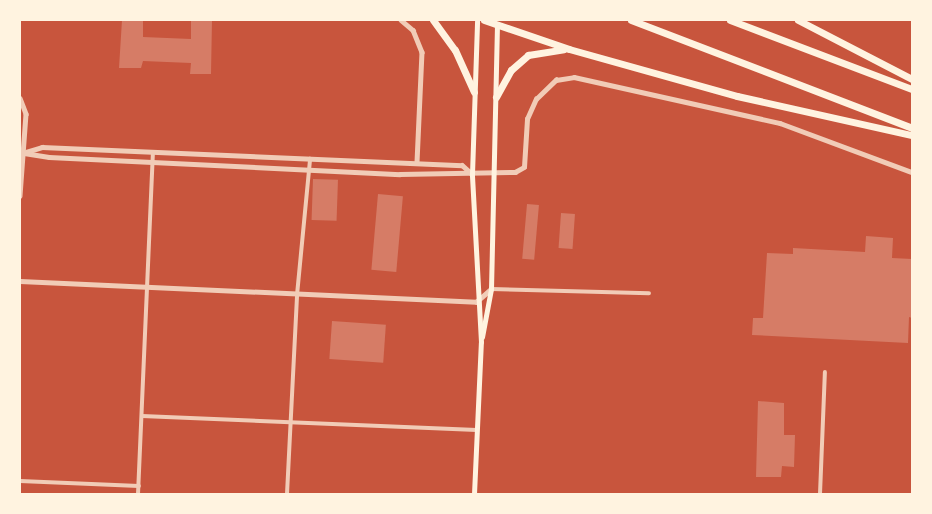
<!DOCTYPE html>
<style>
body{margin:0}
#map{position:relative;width:932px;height:514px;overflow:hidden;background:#c8553d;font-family:"Golos Text",sans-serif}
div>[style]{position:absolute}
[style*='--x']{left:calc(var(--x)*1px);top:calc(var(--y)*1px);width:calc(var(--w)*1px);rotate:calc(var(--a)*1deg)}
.building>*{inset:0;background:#d67c66;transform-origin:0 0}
.minor>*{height:4px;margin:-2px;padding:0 2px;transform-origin:2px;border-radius:2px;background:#f1ccb7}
.tertiary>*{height:4.5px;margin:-2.25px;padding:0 2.25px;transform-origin:2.25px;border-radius:2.25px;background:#f1ccb7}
.secondary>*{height:5px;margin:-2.5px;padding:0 2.5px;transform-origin:2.5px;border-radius:2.5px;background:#fff3e0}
.motorway>*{height:7px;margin:-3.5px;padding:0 3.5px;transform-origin:3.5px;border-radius:3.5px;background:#fff3e0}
span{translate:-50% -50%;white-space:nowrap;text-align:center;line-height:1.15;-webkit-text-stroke:4.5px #fff3e0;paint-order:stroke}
.frame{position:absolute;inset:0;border:21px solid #fff3e0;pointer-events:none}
</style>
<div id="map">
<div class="building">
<i style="clip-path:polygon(122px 20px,143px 20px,143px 37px,191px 39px,191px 20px,212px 20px,211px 74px,190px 74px,191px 63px,143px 61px,141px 68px,119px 68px)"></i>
<i style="left:313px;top:179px;width:25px;height:41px;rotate:2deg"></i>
<i style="left:378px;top:194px;width:25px;height:76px;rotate:5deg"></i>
<i style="left:527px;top:204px;width:12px;height:55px;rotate:5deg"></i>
<i style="left:561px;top:213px;width:14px;height:35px;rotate:4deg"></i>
<i style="clip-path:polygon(866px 236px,893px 238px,892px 258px,912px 259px,912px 318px,909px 317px,908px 343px,752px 335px,753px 318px,763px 318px,767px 253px,793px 254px,793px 248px,865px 252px)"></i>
<i style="left:332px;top:321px;width:54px;height:38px;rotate:4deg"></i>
<i style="clip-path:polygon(758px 401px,784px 403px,784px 435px,795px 435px,794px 467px,782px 466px,781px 477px,756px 477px)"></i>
</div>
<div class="minor">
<i style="--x:491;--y:289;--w:158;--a:1.5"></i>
<i style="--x:142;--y:416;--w:335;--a:2.4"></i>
<i style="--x:20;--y:481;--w:119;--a:2.4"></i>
<i style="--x:138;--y:494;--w:342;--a:-87.5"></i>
<i style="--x:287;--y:494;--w:199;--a:-87.1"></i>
<i style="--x:297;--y:295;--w:137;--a:-84.5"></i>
<i style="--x:820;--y:494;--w:122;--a:-87.7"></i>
</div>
<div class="tertiary">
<i style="--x:401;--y:20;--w:16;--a:40"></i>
<i style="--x:413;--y:30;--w:24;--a:68"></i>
<i style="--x:422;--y:52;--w:111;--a:92.6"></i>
<i style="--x:20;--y:98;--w:17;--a:69"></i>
<i style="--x:26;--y:114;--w:82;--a:94.2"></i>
<i style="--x:26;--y:152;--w:17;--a:-17"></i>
<i style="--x:42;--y:147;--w:420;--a:2.5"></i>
<i style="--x:462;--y:165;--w:13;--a:42"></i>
<i style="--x:24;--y:153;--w:25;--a:9"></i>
<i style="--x:49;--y:157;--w:351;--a:2.8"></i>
<i style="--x:400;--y:174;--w:115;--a:-1"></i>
<i style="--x:515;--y:172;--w:10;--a:-29"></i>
<i style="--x:524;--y:167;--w:48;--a:-86.4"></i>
<i style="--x:527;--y:119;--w:22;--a:-66"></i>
<i style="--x:536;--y:99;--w:28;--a:-44"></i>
<i style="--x:556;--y:80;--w:18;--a:-9"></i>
<i style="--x:574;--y:77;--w:211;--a:12.6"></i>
<i style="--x:780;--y:123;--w:141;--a:20.4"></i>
<i style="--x:20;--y:281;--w:456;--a:2.6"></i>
<i style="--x:476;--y:302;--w:20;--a:-41"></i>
</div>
<div class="secondary">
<i style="--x:482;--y:337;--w:49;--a:-79.4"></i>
<i style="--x:491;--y:289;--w:265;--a:-88.7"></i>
<i style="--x:474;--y:494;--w:152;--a:-87.4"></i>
<i style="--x:481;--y:342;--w:168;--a:-93.1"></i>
<i style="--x:472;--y:174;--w:154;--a:-88.1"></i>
</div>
<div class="motorway">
<i style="--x:433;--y:20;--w:37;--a:54"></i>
<i style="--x:455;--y:50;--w:46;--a:65.7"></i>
<i style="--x:484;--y:20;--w:90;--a:18.8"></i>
<i style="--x:569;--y:49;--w:174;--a:15.6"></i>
<i style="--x:737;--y:96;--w:179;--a:12.6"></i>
<i style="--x:631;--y:20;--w:301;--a:21"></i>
<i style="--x:730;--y:20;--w:195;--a:20.8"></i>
<i style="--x:798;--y:20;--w:128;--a:27.4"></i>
<i style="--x:496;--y:97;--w:31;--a:-61"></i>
<i style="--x:511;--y:70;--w:23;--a:-41"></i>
<i style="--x:528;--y:55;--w:36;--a:-9"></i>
</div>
<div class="frame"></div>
</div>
